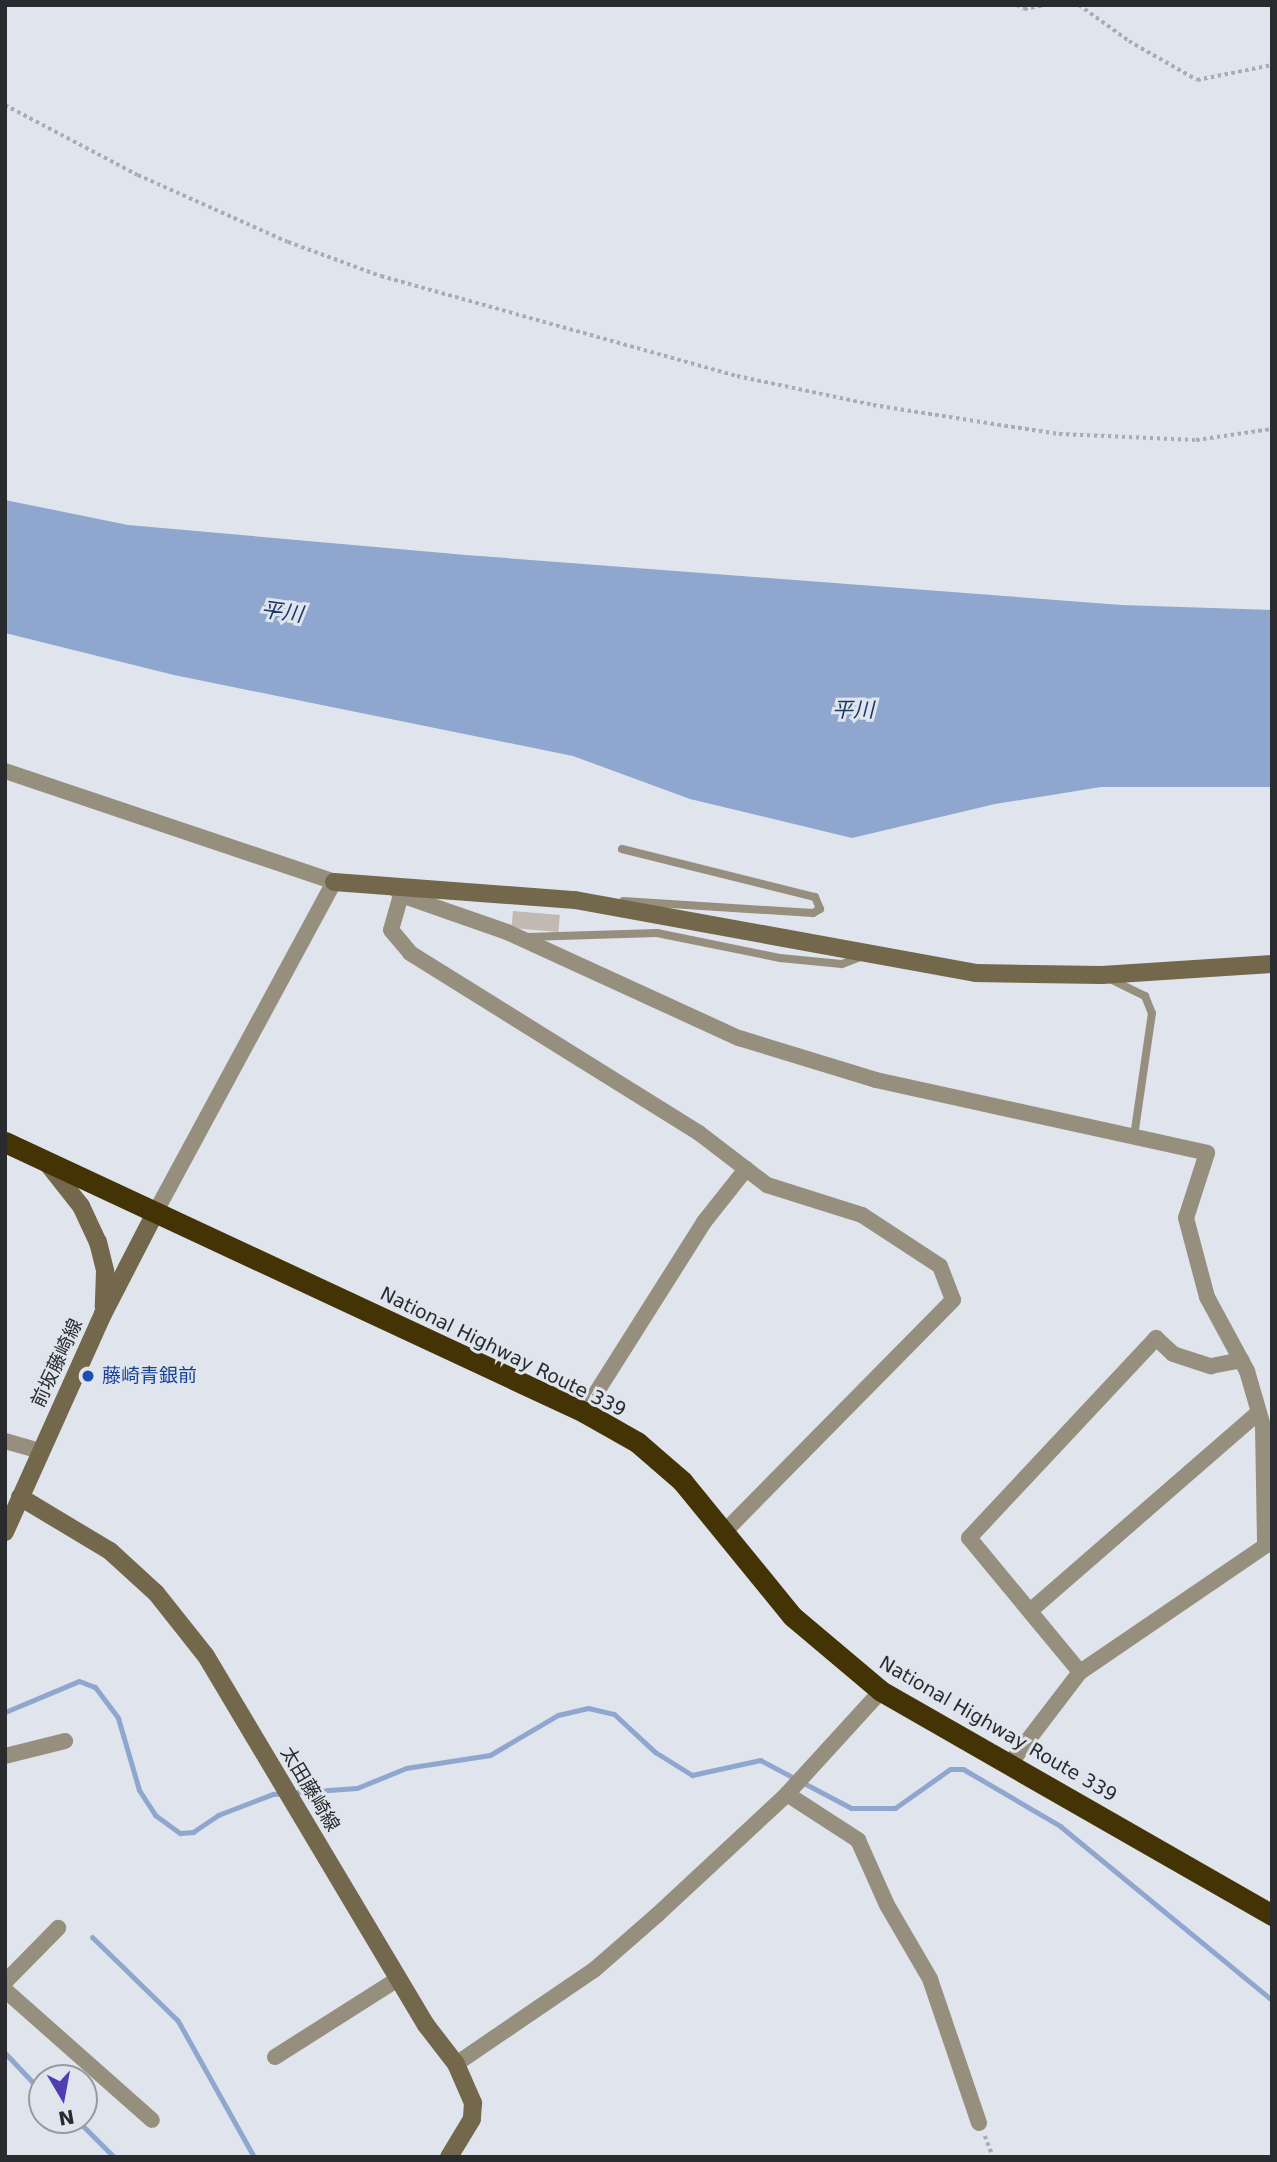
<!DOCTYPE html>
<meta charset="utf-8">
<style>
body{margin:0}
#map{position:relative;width:1277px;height:2162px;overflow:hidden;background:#dfe4ed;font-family:"DejaVu Sans","Noto Sans JP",sans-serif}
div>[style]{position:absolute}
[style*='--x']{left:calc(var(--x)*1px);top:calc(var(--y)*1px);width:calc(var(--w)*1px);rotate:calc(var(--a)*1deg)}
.water>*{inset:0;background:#8fa7ce}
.stream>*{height:5px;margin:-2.5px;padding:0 2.5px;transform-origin:2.5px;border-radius:2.5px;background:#8fa7ce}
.building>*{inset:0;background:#c3b9b3;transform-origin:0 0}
.path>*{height:3.5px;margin-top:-1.75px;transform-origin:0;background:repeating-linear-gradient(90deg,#a8acb4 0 3.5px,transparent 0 7px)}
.lane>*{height:8px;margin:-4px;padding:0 4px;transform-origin:4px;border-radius:4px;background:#978f7d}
.street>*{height:16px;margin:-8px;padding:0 8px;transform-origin:8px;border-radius:8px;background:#978f7d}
.secondary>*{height:18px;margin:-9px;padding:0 9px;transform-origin:9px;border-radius:9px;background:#73674c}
.highway>*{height:21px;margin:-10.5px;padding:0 10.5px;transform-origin:10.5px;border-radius:10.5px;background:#433305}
.dots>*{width:19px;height:19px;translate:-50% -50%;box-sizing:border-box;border:4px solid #dfe4ed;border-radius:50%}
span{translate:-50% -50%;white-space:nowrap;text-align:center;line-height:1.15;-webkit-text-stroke:6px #dfe4ed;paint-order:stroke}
.street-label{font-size:19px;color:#292b2e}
.transit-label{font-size:19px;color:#164399}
.left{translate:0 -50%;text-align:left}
.water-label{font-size:21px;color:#193768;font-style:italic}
.frame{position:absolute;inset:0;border:7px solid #292b2e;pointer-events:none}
.north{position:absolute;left:28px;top:2064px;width:70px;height:70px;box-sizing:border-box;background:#dfe4ed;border:2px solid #969aa1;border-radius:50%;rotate:170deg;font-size:19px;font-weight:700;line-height:28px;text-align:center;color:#292b2e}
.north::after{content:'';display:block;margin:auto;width:24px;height:32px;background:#503db4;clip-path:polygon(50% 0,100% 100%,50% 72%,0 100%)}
</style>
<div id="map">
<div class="water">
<i style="clip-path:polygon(5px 500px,128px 525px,466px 555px,1122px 605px,1272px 610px,1272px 787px,1101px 787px,995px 804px,852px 838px,690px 799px,573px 756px,174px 675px,5px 633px)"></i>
</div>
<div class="stream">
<i style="--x:5;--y:1712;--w:80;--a:-22.7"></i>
<i style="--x:79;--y:1681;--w:17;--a:21"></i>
<i style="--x:95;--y:1687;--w:39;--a:53"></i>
<i style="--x:118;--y:1718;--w:75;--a:73.7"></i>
<i style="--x:139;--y:1790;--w:30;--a:57"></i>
<i style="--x:155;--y:1815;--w:31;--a:36"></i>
<i style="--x:180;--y:1833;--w:13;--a:-4"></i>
<i style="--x:193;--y:1832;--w:30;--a:-34"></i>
<i style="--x:218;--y:1815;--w:59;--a:-20.9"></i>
<i style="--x:273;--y:1794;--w:84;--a:-4.1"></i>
<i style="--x:357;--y:1788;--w:53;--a:-22.2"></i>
<i style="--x:406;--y:1768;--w:85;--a:-8.8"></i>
<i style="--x:490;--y:1755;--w:79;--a:-30.5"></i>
<i style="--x:558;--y:1715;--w:31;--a:-13"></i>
<i style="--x:588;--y:1708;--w:27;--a:13"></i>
<i style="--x:614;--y:1714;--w:56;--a:42.8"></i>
<i style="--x:655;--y:1752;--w:44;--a:31.9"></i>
<i style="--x:692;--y:1775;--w:70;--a:-12.4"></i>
<i style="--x:760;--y:1760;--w:103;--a:27.8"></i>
<i style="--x:851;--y:1808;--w:44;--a:0"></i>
<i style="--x:895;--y:1808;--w:67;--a:-35.3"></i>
<i style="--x:950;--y:1769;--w:13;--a:0"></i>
<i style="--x:963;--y:1769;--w:113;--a:30.4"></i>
<i style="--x:1060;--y:1826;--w:274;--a:39.4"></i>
<i style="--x:92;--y:1937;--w:120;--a:44.3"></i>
<i style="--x:178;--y:2021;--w:156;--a:60.8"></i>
<i style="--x:5;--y:2053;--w:54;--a:46.5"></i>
<i style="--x:77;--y:2120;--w:52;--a:45"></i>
</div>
<div class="building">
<i style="left:513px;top:911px;width:47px;height:17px;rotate:5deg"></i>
</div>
<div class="path">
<i style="--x:1017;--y:5;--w:8;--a:30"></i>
<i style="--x:1024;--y:9;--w:21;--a:-11"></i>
<i style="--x:1079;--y:5;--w:62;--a:35.8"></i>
<i style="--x:1129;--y:41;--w:78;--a:29.8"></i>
<i style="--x:1197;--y:80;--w:76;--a:-11.3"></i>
<i style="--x:5;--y:105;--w:150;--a:27.8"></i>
<i style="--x:138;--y:175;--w:164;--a:24.1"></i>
<i style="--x:288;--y:242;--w:99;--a:20.1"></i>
<i style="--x:381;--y:276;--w:370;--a:15.7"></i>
<i style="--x:737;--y:376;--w:139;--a:12"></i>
<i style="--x:873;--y:405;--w:188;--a:8.9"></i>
<i style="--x:1059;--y:434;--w:137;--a:2.5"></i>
<i style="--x:1196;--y:440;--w:77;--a:-8.2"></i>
<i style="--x:985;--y:2136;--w:22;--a:69"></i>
</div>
<div class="lane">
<i style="--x:622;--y:849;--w:199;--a:14"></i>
<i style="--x:815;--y:897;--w:13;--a:67"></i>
<i style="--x:820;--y:909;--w:8;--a:150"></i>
<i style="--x:813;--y:913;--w:190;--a:-176.4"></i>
<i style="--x:527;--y:937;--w:130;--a:-1.8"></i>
<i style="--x:657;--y:933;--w:126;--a:11.5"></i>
<i style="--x:780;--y:958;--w:62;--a:5.5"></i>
<i style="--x:842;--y:964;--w:19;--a:-21"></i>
<i style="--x:1110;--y:979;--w:39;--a:26"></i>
<i style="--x:1145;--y:996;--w:18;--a:68"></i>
<i style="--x:1152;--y:1013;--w:125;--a:98.3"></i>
</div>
<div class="street">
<i style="--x:5;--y:771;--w:347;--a:18.6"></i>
<i style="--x:334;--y:882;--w:379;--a:118.4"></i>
<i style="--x:395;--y:888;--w:9;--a:49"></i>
<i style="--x:401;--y:895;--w:112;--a:19.2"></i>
<i style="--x:507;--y:932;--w:255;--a:24.6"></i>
<i style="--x:739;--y:1038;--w:143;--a:17"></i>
<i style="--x:876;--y:1080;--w:339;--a:12.4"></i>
<i style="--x:1207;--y:1153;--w:68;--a:107.9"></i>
<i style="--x:1186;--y:1218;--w:82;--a:75.1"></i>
<i style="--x:1207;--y:1297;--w:84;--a:61.6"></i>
<i style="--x:1247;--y:1371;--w:57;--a:73.8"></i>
<i style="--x:1263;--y:1426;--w:120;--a:89"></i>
<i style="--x:1265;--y:1546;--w:224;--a:145.7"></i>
<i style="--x:1080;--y:1672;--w:117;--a:127.4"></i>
<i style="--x:401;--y:895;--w:36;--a:106"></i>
<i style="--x:391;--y:930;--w:30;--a:50"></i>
<i style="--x:410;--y:953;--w:340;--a:31.9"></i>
<i style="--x:699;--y:1133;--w:86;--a:37.4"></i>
<i style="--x:767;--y:1185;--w:100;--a:17.5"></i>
<i style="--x:862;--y:1215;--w:93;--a:33.2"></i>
<i style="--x:940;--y:1266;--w:36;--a:69"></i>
<i style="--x:953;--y:1300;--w:327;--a:134.6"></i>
<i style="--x:584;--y:1412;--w:225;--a:-57.7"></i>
<i style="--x:704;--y:1222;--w:68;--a:-51.6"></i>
<i style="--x:5;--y:1441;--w:36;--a:16"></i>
<i style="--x:1030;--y:1611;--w:303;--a:-41"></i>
<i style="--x:1080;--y:1672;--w:174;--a:-129.6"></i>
<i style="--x:969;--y:1538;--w:274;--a:-46.9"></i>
<i style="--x:1156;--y:1338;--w:23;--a:43"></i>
<i style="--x:1173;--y:1354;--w:40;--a:18"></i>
<i style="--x:1211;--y:1366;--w:31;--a:-11"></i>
<i style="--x:5;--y:1756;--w:62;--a:-14"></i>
<i style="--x:787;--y:1794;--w:85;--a:32.9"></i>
<i style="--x:858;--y:1840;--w:71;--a:66"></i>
<i style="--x:887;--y:1905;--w:86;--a:59.8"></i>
<i style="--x:930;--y:1979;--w:152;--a:71.2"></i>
<i style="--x:5;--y:1982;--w:76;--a:-45.5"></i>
<i style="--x:5;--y:1990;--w:196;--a:41.5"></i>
<i style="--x:275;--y:2057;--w:146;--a:-32.4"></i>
<i style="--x:456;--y:2064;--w:167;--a:-34.3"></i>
<i style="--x:594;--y:1970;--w:84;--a:-41.1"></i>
<i style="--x:657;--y:1915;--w:178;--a:-42.9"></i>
<i style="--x:787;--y:1794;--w:139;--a:-47.6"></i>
</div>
<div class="secondary">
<i style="--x:334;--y:882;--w:242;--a:4.3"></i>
<i style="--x:575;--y:900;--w:407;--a:10.3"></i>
<i style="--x:975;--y:973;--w:127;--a:0.9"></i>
<i style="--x:1102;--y:975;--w:170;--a:-3.7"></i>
<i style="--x:47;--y:1163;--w:55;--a:51.7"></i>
<i style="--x:81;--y:1206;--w:40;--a:65"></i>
<i style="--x:98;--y:1242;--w:30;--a:76"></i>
<i style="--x:105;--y:1271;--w:36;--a:92"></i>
<i style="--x:20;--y:1497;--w:105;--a:31"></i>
<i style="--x:110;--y:1551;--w:62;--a:42.4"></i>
<i style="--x:156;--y:1593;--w:80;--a:51.6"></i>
<i style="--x:206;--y:1656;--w:430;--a:59.2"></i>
<i style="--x:426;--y:2025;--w:49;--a:52.4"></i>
<i style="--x:456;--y:2064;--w:43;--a:66.4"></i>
<i style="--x:473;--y:2103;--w:16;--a:94"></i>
<i style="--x:472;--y:2119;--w:44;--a:121.2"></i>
<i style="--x:5;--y:1532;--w:239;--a:-65.8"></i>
<i style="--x:103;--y:1314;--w:111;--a:-62.7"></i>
</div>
<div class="highway">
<i style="--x:5;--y:1142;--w:639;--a:25"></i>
<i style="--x:584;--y:1412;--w:61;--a:29.5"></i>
<i style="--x:637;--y:1442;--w:60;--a:40.9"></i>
<i style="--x:682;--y:1481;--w:174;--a:50.8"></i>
<i style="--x:792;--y:1616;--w:116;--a:40.1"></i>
<i style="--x:881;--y:1691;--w:451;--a:29.8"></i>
</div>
<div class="dots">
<i style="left:88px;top:1376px;background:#1a4fb4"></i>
</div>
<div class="street-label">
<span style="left:503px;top:1352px;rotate:26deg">National Highway Route 339</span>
<span style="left:57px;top:1363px;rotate:-65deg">前坂藤崎線</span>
<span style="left:998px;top:1729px;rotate:30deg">National Highway Route 339</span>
<span style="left:310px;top:1789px;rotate:59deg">太田藤崎線</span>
</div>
<div class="transit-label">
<span class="left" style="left:102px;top:1376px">藤崎青銀前</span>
</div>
<div class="water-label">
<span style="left:282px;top:612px;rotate:8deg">平川</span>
<span style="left:853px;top:710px">平川</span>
</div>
<div class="frame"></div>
<div class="north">N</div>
</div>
